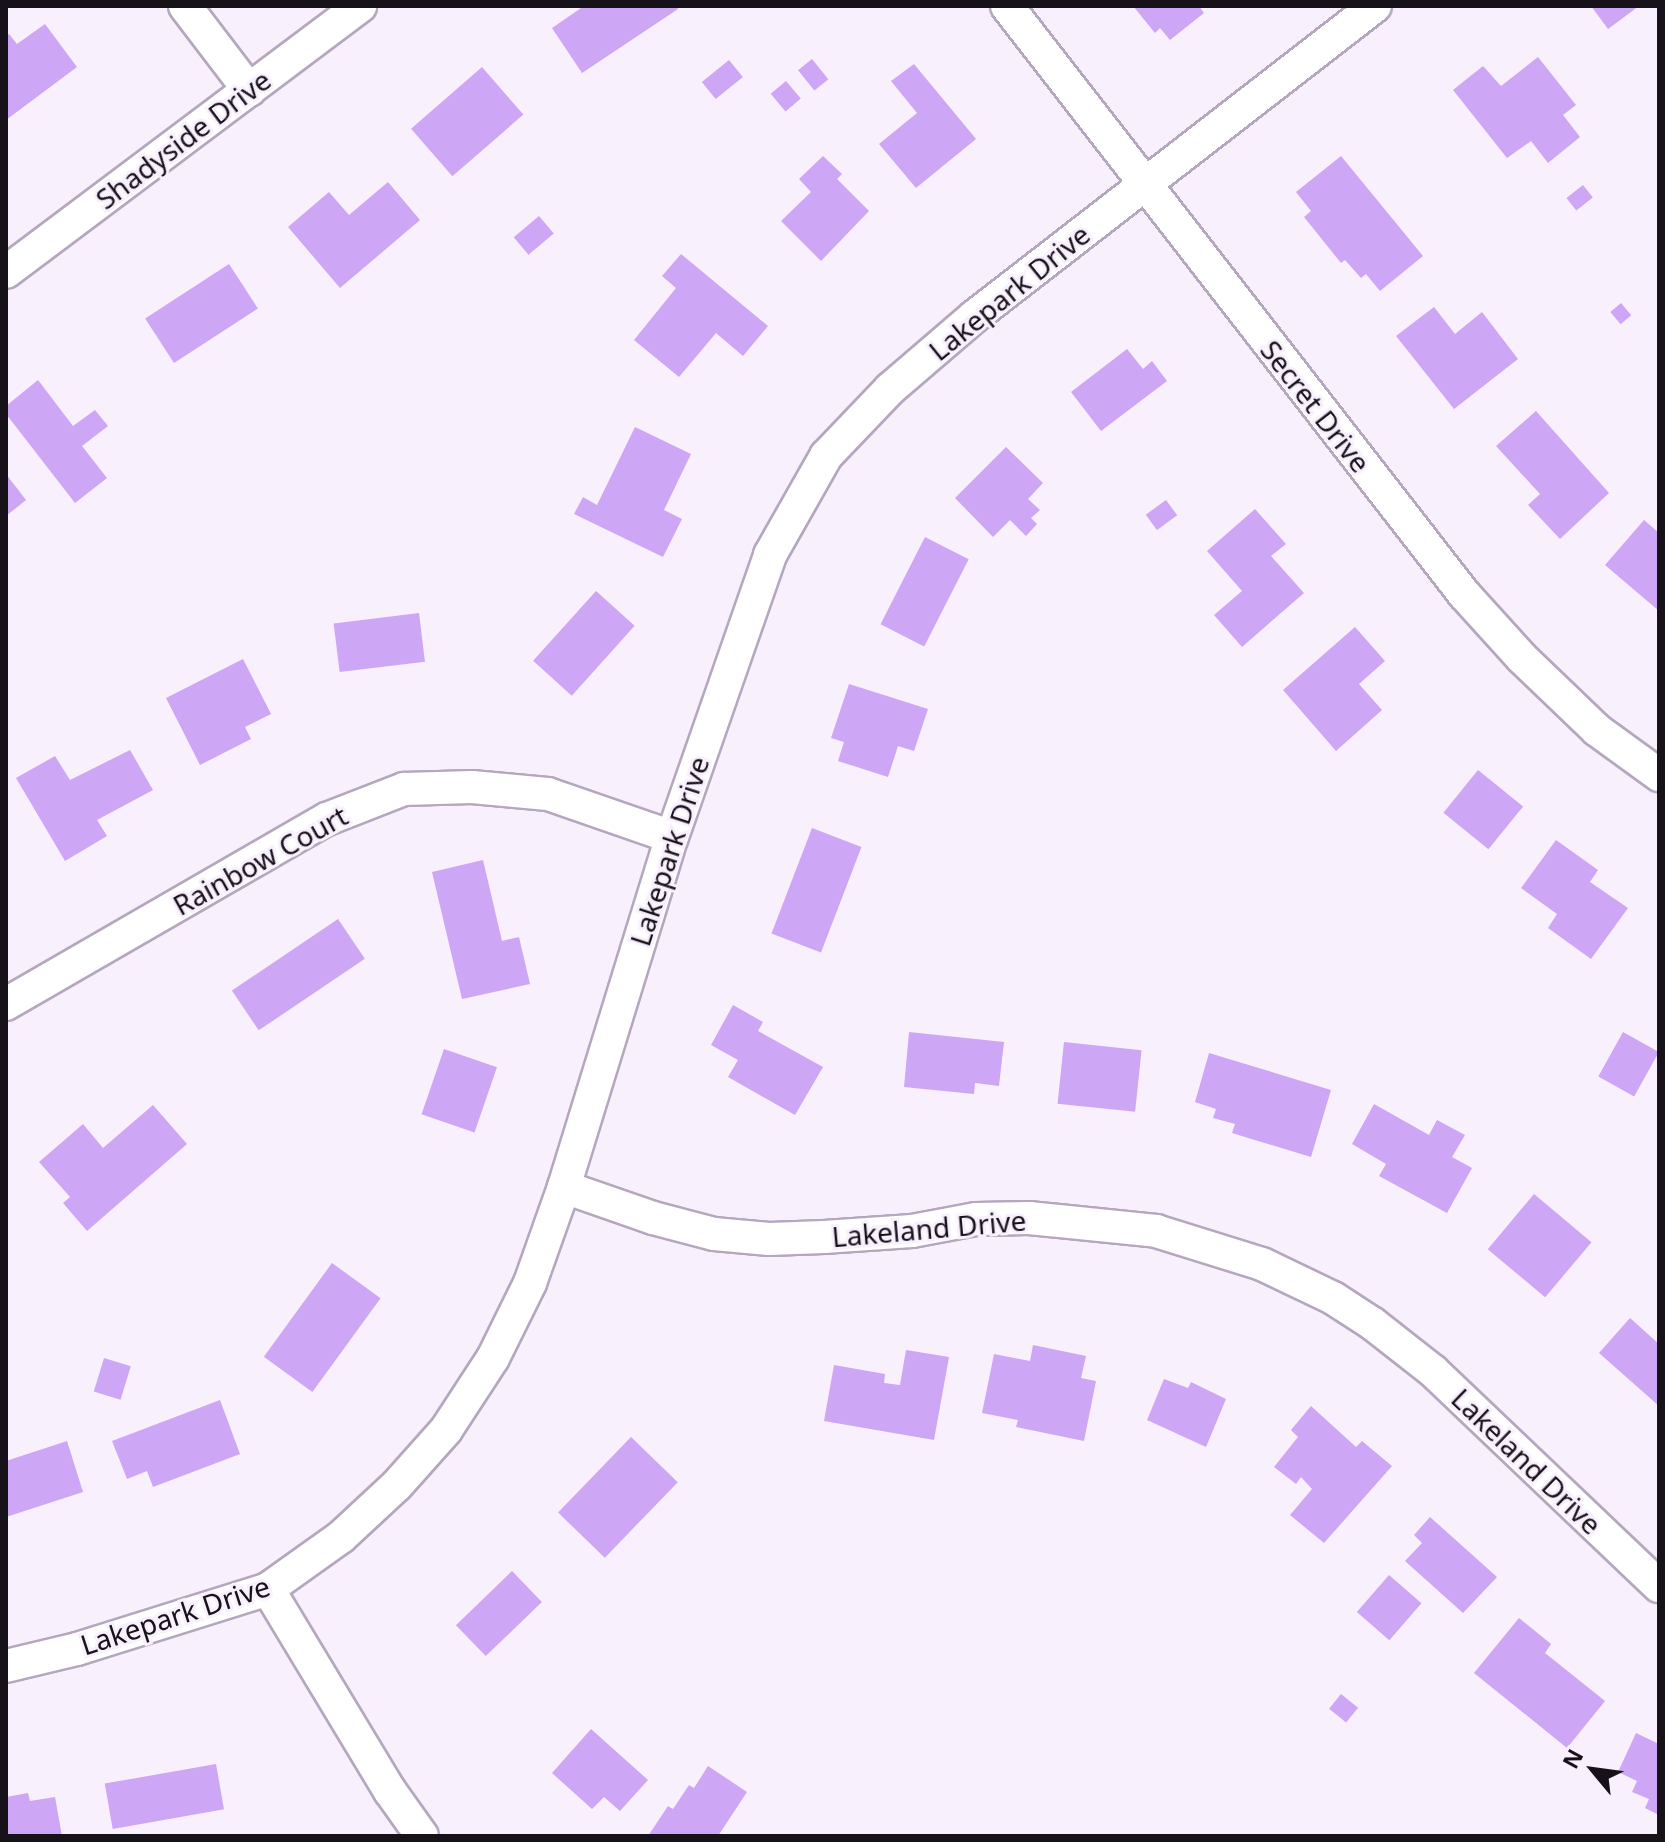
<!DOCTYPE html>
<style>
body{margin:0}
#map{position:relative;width:1665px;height:1842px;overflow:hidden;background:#f9f0fe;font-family:"Noto Sans",sans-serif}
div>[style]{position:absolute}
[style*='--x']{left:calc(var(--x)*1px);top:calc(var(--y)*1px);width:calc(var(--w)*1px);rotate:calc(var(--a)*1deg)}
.building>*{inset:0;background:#cda6f5;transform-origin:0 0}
.roads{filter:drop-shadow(2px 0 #b5a7be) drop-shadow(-2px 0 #b5a7be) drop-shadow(0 2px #b5a7be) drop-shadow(0 -2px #b5a7be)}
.minor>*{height:32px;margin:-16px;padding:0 16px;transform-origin:16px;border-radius:16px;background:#fff}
span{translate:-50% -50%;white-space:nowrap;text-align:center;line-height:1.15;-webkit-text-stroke:6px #f9f0fe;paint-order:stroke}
.street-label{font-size:28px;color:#17121a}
.frame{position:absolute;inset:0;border:8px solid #17121a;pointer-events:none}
.north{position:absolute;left:1553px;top:1730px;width:80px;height:80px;-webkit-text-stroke:6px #f9f0fe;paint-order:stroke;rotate:299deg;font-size:22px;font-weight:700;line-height:32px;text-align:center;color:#17121a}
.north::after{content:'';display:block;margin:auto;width:28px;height:36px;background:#17121a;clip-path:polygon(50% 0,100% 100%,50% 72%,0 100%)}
</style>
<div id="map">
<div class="building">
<i style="clip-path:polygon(584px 6px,676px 6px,678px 9px,582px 73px,552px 28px)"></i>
<i style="clip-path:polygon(1133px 6px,1199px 6px,1204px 13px,1170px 40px,1160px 28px,1155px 33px)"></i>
<i style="clip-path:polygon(1591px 6px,1639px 6px,1608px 29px)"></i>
<i style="clip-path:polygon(45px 24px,77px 67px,6px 120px,6px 37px,9px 34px,17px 44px)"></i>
<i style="clip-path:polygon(1538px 57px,1576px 105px,1563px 115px,1580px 137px,1548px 163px,1531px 141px,1507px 158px,1453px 90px,1483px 66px,1501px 86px)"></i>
<i style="left:812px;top:59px;width:26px;height:18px;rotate:51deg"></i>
<i style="left:729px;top:60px;width:22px;height:35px;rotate:51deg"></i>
<i style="clip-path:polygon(914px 64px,976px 139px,916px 188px,879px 144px,917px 113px,891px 81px)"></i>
<i style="left:482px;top:67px;width:63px;height:94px;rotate:49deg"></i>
<i style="left:786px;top:81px;width:23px;height:20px;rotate:50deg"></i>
<i style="clip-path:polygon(823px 156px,842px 174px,837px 179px,869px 211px,821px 261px,781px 221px,811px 192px,799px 179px)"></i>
<i style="clip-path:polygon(1341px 156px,1423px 256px,1380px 291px,1366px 274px,1361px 278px,1345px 260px,1341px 263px,1304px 217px,1311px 211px,1296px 192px)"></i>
<i style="clip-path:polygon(388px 182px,420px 220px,340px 288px,288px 227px,329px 192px,349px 215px)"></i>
<i style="left:1583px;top:185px;width:16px;height:21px;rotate:52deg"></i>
<i style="left:539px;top:216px;width:23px;height:33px;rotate:50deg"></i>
<i style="clip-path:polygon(681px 254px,768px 326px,743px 356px,716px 333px,679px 377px,634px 340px,676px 288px,662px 276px)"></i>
<i style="left:229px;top:264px;width:53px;height:100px;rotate:57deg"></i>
<i style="left:1621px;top:303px;width:16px;height:14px;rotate:50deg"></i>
<i style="clip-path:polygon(1434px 307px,1455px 334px,1482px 312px,1518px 359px,1454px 409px,1396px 336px)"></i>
<i style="clip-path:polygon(1127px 349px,1143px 369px,1152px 361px,1167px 381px,1101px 431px,1071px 392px)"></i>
<i style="clip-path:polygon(38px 380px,73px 426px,95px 410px,108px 426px,82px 446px,107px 478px,75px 503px,6px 414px,6px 406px)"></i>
<i style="clip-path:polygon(1536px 411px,1609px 493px,1560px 539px,1528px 505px,1540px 494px,1496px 446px)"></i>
<i style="clip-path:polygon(635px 427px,691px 454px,664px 510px,682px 519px,663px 557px,574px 514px,583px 497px,597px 505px)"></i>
<i style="clip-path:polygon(1006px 447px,1043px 483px,1028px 499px,1040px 510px,1031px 518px,1037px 524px,1026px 536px,1010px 520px,993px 537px,955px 498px)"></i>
<i style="clip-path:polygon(6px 474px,26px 500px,6px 516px)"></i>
<i style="left:1166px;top:500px;width:19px;height:25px;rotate:54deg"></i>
<i style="clip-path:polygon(1255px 509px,1286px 544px,1271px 556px,1304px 593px,1242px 647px,1214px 615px,1242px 591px,1207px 551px)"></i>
<i style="clip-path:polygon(1644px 520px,1659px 533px,1659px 611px,1605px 565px)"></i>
<i style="left:925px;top:537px;width:49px;height:98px;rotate:27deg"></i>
<i style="left:596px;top:591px;width:52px;height:94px;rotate:42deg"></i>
<i style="left:419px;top:613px;width:49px;height:86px;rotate:83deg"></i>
<i style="clip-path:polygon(1355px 627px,1385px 661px,1359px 684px,1382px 710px,1336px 751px,1283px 690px)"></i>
<i style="clip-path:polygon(243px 659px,271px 714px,245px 727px,251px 739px,200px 765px,166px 698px)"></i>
<i style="clip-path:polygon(849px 684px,928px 709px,914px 751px,898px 746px,888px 777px,838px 761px,844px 742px,831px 738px)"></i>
<i style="clip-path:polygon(130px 750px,153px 790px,97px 820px,107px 836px,65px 861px,16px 778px,55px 756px,70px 780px)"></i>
<i style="left:1478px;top:770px;width:58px;height:55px;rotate:39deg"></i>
<i style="left:812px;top:828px;width:53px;height:113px;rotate:21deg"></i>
<i style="clip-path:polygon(1556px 840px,1598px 870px,1590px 882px,1628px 908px,1591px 959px,1548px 928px,1557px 914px,1521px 888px)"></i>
<i style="clip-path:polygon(483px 860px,502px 941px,519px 937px,530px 984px,462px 999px,432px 872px)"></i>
<i style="left:338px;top:919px;width:48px;height:128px;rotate:56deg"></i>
<i style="clip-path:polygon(733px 1005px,763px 1022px,758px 1031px,823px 1067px,795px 1115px,728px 1077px,738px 1060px,711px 1045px)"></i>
<i style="clip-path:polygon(909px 1032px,1004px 1042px,999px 1086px,975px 1083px,974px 1094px,904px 1087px)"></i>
<i style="left:1623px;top:1032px;width:41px;height:51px;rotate:29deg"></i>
<i style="left:1064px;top:1042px;width:78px;height:62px;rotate:6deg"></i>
<i style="left:444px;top:1049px;width:56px;height:69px;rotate:19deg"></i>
<i style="clip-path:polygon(1209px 1053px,1331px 1090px,1311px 1157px,1232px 1133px,1235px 1124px,1213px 1118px,1216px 1109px,1195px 1102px)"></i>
<i style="clip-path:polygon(1374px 1104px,1429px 1135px,1437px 1120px,1465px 1135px,1452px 1157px,1472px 1168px,1447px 1213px,1379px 1176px,1386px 1164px,1352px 1144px)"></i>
<i style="clip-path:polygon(153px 1105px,187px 1144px,87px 1231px,63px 1203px,70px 1197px,39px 1162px,83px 1124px,103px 1148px)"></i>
<i style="left:1534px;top:1194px;width:75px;height:72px;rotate:40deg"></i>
<i style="left:332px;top:1263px;width:60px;height:116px;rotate:36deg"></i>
<i style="clip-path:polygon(1630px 1318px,1659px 1344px,1659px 1406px,1599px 1353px)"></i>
<i style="clip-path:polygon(1033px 1345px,1086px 1356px,1081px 1378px,1096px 1381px,1084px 1441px,1016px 1427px,1018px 1420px,982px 1413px,994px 1354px,1030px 1361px)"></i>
<i style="clip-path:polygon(906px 1350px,949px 1357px,934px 1440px,824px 1421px,834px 1365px,885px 1374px,884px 1383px,900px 1385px)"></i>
<i style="left:104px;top:1358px;width:28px;height:35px;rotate:17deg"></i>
<i style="clip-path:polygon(1164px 1379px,1188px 1388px,1191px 1382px,1226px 1399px,1206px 1447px,1147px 1420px)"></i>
<i style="clip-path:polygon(220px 1400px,240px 1454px,153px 1487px,147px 1471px,127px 1479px,112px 1441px)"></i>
<i style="clip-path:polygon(1311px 1406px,1356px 1447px,1362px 1441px,1392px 1466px,1324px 1543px,1290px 1515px,1312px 1489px,1301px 1477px,1296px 1484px,1274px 1467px,1298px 1437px,1291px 1430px)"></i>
<i style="left:631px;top:1437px;width:65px;height:105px;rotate:44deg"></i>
<i style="clip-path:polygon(67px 1441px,83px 1492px,6px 1517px,6px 1461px)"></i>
<i style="clip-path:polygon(1430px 1517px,1497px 1577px,1463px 1613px,1405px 1561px,1422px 1543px,1414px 1535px)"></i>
<i style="left:512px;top:1571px;width:43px;height:78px;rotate:46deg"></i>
<i style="left:1389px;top:1575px;width:43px;height:49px;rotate:41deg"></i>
<i style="clip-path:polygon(1519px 1618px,1551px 1644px,1545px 1653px,1605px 1701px,1567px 1748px,1474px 1673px)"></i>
<i style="left:1341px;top:1694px;width:22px;height:19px;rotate:39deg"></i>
<i style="clip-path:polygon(591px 1729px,648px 1780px,620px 1811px,604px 1797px,592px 1809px,552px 1773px)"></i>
<i style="clip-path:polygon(1636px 1733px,1659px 1744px,1659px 1815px,1645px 1808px,1649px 1799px,1632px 1792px,1637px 1781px,1618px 1772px)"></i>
<i style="left:216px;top:1764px;width:46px;height:113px;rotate:80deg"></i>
<i style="clip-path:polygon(708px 1766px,747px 1792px,718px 1836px,648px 1836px,668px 1806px,673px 1809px,689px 1785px,694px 1788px)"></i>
<i style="clip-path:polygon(28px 1793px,30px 1801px,55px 1797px,62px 1836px,6px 1836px,6px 1797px)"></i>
</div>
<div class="roads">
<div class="minor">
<i style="--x:185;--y:6;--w:106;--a:52.7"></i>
<i style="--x:1007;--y:6;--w:745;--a:52.15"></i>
<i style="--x:1464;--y:594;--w:86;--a:47.8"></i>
<i style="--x:1522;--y:658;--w:104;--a:43.8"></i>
<i style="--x:1597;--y:730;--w:77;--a:36"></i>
<i style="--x:6;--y:272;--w:443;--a:-36.9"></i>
<i style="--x:6;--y:1004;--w:370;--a:-30"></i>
<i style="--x:327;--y:819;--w:83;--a:-21.3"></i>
<i style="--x:404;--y:789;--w:68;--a:-1.7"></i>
<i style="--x:472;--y:787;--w:76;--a:5.3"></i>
<i style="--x:548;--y:794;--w:131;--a:19.1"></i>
<i style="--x:564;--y:1187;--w:94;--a:19.2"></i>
<i style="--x:653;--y:1218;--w:63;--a:14.7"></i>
<i style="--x:714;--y:1234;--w:55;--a:5.2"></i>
<i style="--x:769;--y:1239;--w:55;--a:-2.1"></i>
<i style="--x:824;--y:1237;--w:88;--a:-3.9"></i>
<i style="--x:912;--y:1231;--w:65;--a:-10.6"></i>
<i style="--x:976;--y:1219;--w:53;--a:-1.1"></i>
<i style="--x:1029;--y:1218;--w:128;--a:5.8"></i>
<i style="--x:1156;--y:1231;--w:111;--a:17.3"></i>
<i style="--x:1262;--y:1264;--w:79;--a:25.6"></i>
<i style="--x:1333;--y:1298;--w:48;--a:33"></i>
<i style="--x:1373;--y:1324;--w:76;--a:38.1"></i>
<i style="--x:1433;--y:1371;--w:312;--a:43.6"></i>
<i style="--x:268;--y:1589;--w:236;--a:58.9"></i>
<i style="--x:390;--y:1791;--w:55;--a:54.6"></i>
<i style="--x:6;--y:1666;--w:73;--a:-13.5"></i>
<i style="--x:77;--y:1649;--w:200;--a:-17.4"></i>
<i style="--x:268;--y:1589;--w:90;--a:-35.5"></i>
<i style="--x:341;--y:1537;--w:76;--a:-42.9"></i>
<i style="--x:397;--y:1485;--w:74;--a:-48.3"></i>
<i style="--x:446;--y:1430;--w:86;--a:-56.9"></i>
<i style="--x:493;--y:1358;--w:84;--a:-63.7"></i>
<i style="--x:530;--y:1283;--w:102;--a:-70.5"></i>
<i style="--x:564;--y:1187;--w:366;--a:-72.9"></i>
<i style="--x:672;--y:837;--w:299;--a:-70.8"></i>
<i style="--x:770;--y:555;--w:114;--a:-60.5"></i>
<i style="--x:826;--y:456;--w:93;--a:-46.3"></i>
<i style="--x:890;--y:389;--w:112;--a:-40.7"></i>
<i style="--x:975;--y:316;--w:506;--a:-37.78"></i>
</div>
</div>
<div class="street-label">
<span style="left:183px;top:139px;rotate:-37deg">Shadyside Drive</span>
<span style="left:1009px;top:292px;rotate:-39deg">Lakepark Drive</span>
<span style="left:1316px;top:406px;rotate:52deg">Secret Drive</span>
<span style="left:669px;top:851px;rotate:-72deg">Lakepark Drive</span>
<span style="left:260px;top:860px;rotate:-29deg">Rainbow Court</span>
<span style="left:929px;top:1228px;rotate:-5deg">Lakeland Drive</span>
<span style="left:1527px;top:1461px;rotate:44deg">Lakeland Drive</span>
<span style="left:175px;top:1615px;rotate:-18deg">Lakepark Drive</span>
</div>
<div class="frame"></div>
<div class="north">N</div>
</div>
